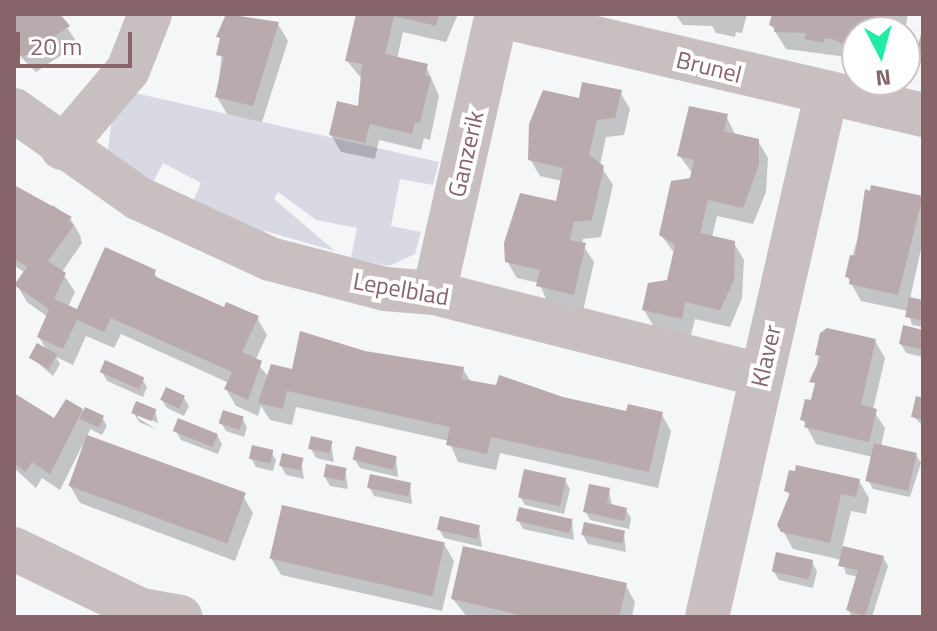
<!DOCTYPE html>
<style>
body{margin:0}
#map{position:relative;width:937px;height:631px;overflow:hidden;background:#f4f6f7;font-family:"Titillium Web",sans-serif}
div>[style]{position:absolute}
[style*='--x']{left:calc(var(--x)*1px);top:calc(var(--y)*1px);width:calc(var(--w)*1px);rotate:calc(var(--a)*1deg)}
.green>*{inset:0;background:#d9d9e3}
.shadow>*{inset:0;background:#0003}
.building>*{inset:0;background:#b9aaad;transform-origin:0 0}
.minor>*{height:44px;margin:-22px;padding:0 22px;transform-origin:22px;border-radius:22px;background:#c8bfc0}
span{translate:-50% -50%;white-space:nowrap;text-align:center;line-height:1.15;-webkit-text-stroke:8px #fff;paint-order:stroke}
.street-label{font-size:24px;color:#866469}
.frame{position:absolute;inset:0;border:16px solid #866469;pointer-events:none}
.north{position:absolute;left:841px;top:16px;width:80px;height:80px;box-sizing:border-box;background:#fff;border:2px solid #cfc1c3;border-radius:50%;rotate:174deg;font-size:22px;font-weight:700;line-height:32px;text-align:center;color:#866469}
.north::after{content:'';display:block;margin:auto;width:28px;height:36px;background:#1eeda3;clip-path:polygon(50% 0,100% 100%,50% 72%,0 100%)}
.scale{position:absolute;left:16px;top:32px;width:116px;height:36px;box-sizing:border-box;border:4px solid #866469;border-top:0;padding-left:10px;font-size:24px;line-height:28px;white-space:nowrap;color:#866469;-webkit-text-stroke:6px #fff;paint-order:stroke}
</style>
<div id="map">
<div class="green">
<i style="clip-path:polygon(135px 93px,439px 162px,433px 185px,400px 179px,391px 226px,421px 232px,415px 254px,389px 266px,351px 258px,357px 228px,316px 220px,278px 192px,274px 199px,335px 251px,265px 231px,251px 236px,189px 210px,201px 183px,163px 163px,149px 190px,110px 160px,108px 149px,112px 119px)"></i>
</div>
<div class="shadow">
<i style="clip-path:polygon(14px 14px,58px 14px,78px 44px,36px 72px,14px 50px)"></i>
<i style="clip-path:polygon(358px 14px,458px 14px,446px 42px,403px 32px,397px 59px,426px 66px,439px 96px,430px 140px,424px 138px,421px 150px,379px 140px,375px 159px,341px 152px,331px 135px,360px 108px,362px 79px,347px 61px)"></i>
<i style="clip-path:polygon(675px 14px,747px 14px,742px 33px,736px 32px,735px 37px,716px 33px,712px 26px,683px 25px)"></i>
<i style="clip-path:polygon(774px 14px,908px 14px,905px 31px,886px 27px,885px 32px,857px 32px,857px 65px,847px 57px,786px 49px,771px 25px)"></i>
<i style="clip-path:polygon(226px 16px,278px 24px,288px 41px,262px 122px,227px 114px,217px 97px)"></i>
<i style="clip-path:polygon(620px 92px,630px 109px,624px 135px,606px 137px,600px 165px,613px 185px,601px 237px,583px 239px,582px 244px,594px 262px,583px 311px,548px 303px,539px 283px,517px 278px,507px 261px,557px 203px,562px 181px,540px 176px,530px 159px,580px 101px)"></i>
<i style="clip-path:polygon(726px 116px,736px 136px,758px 141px,768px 158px,766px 192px,753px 224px,717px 216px,712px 238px,734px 243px,744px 260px,742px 298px,730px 327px,695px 319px,691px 335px,654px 327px,644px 310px,669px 282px,675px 254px,661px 235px,693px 174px,679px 155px)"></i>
<i style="clip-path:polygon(14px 187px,50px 210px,53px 205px,70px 218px,80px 235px,82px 243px,62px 272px,75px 292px,68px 307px,78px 312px,154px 272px,159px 281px,225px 310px,257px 318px,267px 335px,255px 361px,269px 377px,364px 353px,463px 369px,471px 382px,628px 413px,661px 413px,671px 431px,658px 488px,500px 453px,496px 470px,458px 462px,449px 441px,296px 407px,292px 425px,270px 420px,261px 406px,258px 416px,236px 406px,226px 389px,229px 383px,121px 334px,114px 348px,86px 336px,73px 365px,56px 357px,60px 364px,53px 376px,31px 357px,47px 351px,39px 337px,48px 317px,27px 302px,17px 285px,25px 273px,14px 265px)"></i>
<i style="clip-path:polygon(872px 187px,923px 198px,923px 240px,910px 299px,923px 303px,923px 327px,912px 325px,908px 311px,861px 301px,847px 276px)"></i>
<i style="clip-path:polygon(923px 332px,923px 357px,906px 353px,901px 344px)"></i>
<i style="clip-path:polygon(875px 341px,885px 358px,873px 410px,885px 428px,881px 447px,916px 455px,921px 463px,910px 497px,873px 489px,868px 480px,873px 457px,816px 444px,803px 420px,815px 388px,818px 354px)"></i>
<i style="clip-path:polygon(102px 372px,142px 379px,147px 387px,143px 397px,107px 381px)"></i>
<i style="clip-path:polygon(14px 396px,54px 421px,81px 410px,102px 417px,107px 426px,102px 435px,90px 429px,87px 437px,243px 496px,253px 513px,235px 561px,80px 503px,70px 486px,83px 444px,60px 490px,42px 478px,36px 488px,14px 468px)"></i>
<i style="clip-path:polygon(184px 398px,189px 406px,184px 416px,167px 408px,162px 400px)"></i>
<i style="clip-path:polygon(923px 400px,923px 426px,913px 416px)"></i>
<i style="clip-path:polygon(155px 410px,158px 423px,138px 414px,138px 418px,156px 429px,139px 422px,134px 413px)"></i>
<i style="clip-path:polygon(242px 418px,247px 427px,244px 437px,226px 431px,221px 423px)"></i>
<i style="clip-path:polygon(176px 431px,217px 435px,222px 444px,218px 454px,181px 440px)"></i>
<i style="clip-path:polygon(331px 443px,334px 462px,316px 458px,311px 449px)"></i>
<i style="clip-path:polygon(271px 452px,276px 460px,273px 471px,256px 467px,251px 458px)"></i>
<i style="clip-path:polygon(396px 458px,398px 477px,360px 468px,355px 460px)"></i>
<i style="clip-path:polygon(301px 460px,304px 479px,286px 475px,281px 466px)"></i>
<i style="clip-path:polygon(345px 470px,348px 489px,330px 486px,325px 477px)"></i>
<i style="clip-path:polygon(565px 480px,570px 489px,564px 514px,525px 505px,520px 497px)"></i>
<i style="clip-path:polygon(859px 481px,869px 498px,866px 514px,851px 511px,842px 548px,883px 557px,888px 566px,872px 617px,852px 617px,848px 610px,858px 577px,846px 574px,842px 560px,793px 549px,783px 531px,791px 498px,787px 491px)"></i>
<i style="clip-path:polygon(410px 485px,412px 504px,374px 496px,369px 487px)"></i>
<i style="clip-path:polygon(609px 490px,612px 506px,626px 510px,631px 518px,629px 529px,590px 520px,585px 511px)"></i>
<i style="clip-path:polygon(518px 520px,572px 521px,574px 540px,523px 529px)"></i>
<i style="clip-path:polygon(479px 527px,482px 547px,444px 538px,439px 529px)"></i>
<i style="clip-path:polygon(624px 533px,626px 552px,588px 544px,583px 535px)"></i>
<i style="clip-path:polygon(444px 544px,454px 561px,442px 611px,281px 575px,271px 558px)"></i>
<i style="clip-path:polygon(812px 562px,817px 571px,813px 588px,779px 580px,774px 572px)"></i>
<i style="clip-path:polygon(625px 584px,635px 602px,632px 617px,467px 617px,453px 599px)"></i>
</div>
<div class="building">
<i style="clip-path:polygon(14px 14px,60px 14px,70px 26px,25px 56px,18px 55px)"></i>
<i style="clip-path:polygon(226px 14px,279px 22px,253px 106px,215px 97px,224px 57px,216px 55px,220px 38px,216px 37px)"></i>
<i style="clip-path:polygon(356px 14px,439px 14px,436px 26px,394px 16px,385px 54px,428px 64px,425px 75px,431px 77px,420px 123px,415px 122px,412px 134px,370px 124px,365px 143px,329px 135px,337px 101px,358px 106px,362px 64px,345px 61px)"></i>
<i style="clip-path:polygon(772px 14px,876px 14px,872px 32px,857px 32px,857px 51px,835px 40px,825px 38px,823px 43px,804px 39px,806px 33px,774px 32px,775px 27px,769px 25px)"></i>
<i style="clip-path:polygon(923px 26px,923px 65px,915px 58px)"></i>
<i style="clip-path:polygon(582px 82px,622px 90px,615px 118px,597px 120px,589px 155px,604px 166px,592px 220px,574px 222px,570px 240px,586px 243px,574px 295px,536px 286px,540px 270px,505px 262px,504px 243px,520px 193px,556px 201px,563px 168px,528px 160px,529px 124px,543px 90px,579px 98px)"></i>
<i style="clip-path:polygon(689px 106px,728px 114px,724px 131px,759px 139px,759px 165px,743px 208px,708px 200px,700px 233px,735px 241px,734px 280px,720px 310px,685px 302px,682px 319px,642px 310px,648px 283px,667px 280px,675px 245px,659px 235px,671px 181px,690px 178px,694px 160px,677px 156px)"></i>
<i style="clip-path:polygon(14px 185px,72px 217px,68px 221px,74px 225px,48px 261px,66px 273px,54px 299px,77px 309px,105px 247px,156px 270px,154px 276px,224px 307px,226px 302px,259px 316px,242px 352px,262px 361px,248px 400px,224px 389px,232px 372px,111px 318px,104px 332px,77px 320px,63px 349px,37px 337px,49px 309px,14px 285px,27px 267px,14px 258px)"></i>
<i style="clip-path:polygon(871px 185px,923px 196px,898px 295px,849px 284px,850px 278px,845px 277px,850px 255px,855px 256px,865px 189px,870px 191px)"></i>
<i style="clip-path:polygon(909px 297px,923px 300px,923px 321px,905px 317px)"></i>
<i style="clip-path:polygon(903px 325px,923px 330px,923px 350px,899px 344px)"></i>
<i style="clip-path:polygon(827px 328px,876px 339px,861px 405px,877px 409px,869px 442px,804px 427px,806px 421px,800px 420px,805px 399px,811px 400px,815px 383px,809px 382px,821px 356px,815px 355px,820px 333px)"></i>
<i style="clip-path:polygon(300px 331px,365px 351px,464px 367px,462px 379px,496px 385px,499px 375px,563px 397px,626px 411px,628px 404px,663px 412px,649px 472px,491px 437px,487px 454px,446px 445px,450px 427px,287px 391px,283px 409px,258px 403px,271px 364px,292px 369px)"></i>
<i style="left:37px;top:343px;width:23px;height:17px;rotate:29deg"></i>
<i style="left:105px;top:360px;width:43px;height:13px;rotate:24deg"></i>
<i style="left:166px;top:387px;width:21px;height:14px;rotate:25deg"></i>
<i style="clip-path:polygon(14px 393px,54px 418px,66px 399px,83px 409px,50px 474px,32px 462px,26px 472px,14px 464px)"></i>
<i style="clip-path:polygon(916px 396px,923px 398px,923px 419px,911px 417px)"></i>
<i style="left:136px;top:401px;width:22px;height:13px;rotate:22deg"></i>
<i style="left:85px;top:407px;width:21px;height:13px;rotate:25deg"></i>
<i style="left:223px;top:410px;width:22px;height:14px;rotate:18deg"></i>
<i style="left:178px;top:418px;width:43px;height:14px;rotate:22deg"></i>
<i style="left:87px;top:435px;width:169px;height:54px;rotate:20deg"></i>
<i style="left:311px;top:436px;width:22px;height:13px;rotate:13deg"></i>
<i style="left:874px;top:443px;width:44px;height:39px;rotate:13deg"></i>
<i style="left:252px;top:445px;width:22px;height:14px;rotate:13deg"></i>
<i style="left:356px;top:446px;width:42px;height:14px;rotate:14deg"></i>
<i style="left:282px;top:453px;width:22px;height:13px;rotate:13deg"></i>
<i style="left:326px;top:464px;width:21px;height:13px;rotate:11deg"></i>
<i style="clip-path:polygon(796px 465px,860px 479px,856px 497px,841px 494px,830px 543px,781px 532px,777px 525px,790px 493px,784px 491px,789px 470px,795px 471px)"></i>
<i style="left:524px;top:469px;width:43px;height:29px;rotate:12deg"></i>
<i style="left:370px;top:474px;width:42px;height:14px;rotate:12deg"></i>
<i style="clip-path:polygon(589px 484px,610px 488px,607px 503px,627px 508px,624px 521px,583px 512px)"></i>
<i style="left:282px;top:505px;width:167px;height:55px;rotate:13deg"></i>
<i style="left:519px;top:507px;width:55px;height:14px;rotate:13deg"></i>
<i style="left:440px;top:516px;width:41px;height:14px;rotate:13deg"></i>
<i style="left:584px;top:522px;width:42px;height:13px;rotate:12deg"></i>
<i style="clip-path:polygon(463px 546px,627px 583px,619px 617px,528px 617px,451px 599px)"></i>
<i style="clip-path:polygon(843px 546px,884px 556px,865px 616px,846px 610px,858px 570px,838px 566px)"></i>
<i style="left:776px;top:552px;width:38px;height:20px;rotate:12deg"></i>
</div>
<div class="minor">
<i style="--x:497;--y:15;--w:438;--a:13.2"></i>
<i style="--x:14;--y:110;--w:152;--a:35.4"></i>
<i style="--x:138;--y:198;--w:145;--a:24.8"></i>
<i style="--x:270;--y:259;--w:119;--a:14.6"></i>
<i style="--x:385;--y:289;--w:49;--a:4.7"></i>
<i style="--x:434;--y:293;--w:337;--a:14.1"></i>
<i style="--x:62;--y:148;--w:102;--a:-49.8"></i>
<i style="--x:128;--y:70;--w:60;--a:-68.6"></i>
<i style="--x:434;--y:293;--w:286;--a:-77.3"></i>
<i style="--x:14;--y:549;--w:141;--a:25.7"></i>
<i style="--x:141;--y:610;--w:40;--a:10"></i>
<i style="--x:707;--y:617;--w:535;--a:-77.16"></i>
</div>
<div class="street-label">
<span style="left:709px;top:67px;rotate:14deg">Brunel</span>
<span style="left:466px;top:154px;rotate:-77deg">Ganzerik</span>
<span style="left:401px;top:289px;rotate:10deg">Lepelblad</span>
<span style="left:766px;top:356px;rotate:-77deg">Klaver</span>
</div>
<div class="frame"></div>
<div class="north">N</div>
<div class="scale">20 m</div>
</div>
